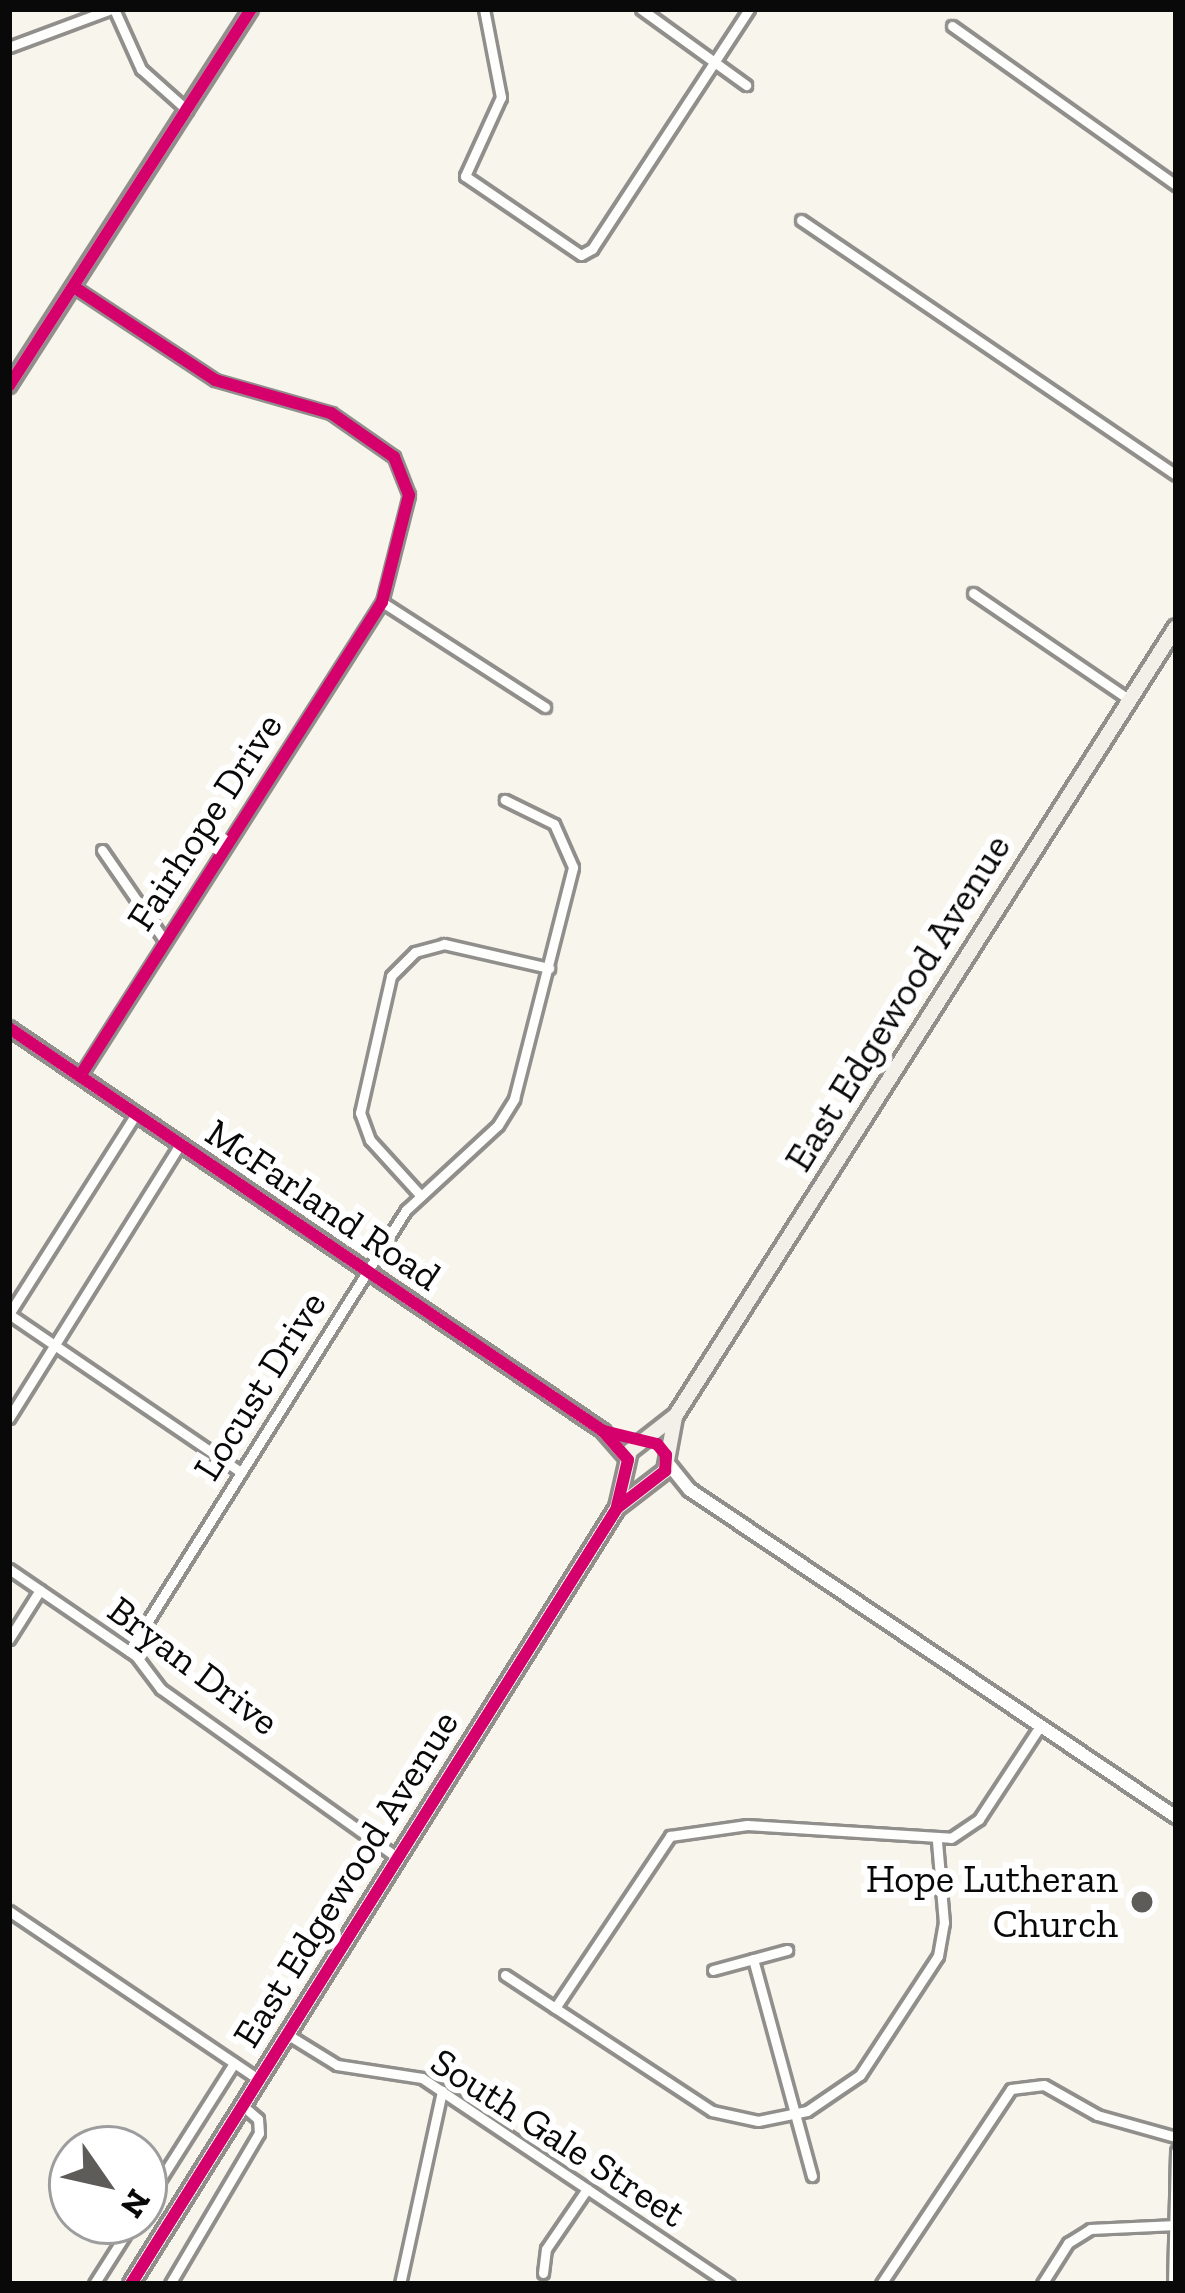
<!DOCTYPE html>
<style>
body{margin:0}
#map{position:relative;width:1185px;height:2293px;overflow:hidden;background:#f8f5ed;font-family:"Zilla Slab",serif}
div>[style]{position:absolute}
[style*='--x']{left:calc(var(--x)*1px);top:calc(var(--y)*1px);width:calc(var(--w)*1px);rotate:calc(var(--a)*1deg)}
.roads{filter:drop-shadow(3px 0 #918f8c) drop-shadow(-3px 0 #918f8c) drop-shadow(0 3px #918f8c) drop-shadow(0 -3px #918f8c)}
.minor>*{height:9px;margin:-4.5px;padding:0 4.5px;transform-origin:4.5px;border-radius:4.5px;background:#fefefc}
.tertiary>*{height:12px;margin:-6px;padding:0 6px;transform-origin:6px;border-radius:6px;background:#fefefc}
.secondary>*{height:14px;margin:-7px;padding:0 7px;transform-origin:7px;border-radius:7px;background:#f2f0e8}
.cycleway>*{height:12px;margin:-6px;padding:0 6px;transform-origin:6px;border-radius:6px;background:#d6006c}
.dots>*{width:33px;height:33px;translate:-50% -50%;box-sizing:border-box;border:6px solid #fff;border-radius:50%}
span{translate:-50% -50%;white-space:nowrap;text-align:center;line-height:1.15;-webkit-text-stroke:12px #fff;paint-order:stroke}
.street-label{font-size:39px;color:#090909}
.poi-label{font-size:39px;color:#090909}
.right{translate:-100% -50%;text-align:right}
.frame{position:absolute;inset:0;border:12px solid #090909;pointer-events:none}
.north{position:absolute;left:48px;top:2125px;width:120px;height:120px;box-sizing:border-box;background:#fff;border:3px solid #9d9d9d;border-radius:50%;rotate:124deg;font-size:33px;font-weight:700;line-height:48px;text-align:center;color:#090909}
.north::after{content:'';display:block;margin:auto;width:42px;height:54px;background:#5d5c59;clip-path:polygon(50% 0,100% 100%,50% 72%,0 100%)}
</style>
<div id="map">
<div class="roads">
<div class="minor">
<i style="--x:114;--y:9;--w:66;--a:65.8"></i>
<i style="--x:141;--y:69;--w:62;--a:41.7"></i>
<i style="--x:484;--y:9;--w:90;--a:79.1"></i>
<i style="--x:501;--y:97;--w:87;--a:114.5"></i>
<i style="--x:465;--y:176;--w:140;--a:34.3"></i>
<i style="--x:581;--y:255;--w:13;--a:-29"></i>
<i style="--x:592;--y:249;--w:287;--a:-56.8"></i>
<i style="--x:641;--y:9;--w:130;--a:35.9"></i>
<i style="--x:952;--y:26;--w:275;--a:35.4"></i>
<i style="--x:9;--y:47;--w:109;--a:-20.4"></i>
<i style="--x:801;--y:220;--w:453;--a:34.2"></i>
<i style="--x:74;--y:287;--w:169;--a:33.4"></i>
<i style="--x:215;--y:380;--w:121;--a:15.9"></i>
<i style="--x:331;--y:413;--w:77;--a:34.9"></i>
<i style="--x:394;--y:457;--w:41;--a:68.5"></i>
<i style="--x:409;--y:495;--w:110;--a:104.2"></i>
<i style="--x:382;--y:602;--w:562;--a:122.5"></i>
<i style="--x:973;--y:593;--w:190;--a:34.3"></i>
<i style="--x:382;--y:602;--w:194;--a:32.8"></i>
<i style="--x:102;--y:850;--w:109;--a:55.4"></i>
<i style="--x:421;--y:1196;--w:76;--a:-132.3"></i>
<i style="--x:370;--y:1140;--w:29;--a:-110"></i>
<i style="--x:360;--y:1113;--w:140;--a:-77.2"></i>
<i style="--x:391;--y:976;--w:34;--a:-45"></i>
<i style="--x:415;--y:952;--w:30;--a:-15"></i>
<i style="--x:444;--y:944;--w:108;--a:12.9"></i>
<i style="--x:9;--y:1314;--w:281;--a:34.3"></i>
<i style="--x:9;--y:1314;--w:237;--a:-57.6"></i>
<i style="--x:9;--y:1418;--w:323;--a:-58"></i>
<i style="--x:9;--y:1569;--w:154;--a:34.4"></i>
<i style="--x:136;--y:1656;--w:41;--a:52.9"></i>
<i style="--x:161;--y:1689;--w:287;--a:35.5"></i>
<i style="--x:9;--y:1639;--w:58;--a:-57.7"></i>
<i style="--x:129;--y:1651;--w:521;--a:-57.87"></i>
<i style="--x:406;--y:1210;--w:125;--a:-42.7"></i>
<i style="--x:498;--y:1125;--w:31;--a:-58"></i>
<i style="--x:514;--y:1099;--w:239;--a:-75.7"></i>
<i style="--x:573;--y:867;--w:47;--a:-113.8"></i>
<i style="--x:554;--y:824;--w:55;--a:-153.9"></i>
<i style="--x:9;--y:1911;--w:299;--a:34"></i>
<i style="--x:753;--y:1959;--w:225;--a:74.8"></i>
<i style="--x:713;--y:1970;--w:77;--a:-15.1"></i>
<i style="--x:505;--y:1975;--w:248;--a:33.3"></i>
<i style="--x:712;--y:2111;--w:47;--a:12.3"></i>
<i style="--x:758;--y:2121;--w:50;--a:-11.5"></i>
<i style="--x:807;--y:2111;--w:64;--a:-34.2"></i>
<i style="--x:860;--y:2075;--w:142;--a:-56.8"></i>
<i style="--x:938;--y:1956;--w:34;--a:-80"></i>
<i style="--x:944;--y:1923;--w:82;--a:-94.9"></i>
<i style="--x:555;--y:2008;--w:207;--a:-56.2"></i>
<i style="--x:670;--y:1836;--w:78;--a:-8.1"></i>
<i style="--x:747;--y:1825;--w:204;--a:3.6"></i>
<i style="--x:951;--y:1838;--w:34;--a:-34"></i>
<i style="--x:979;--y:1819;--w:111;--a:-56.7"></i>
<i style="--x:285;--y:2033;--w:61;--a:31.6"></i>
<i style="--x:337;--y:2065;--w:86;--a:8.7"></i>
<i style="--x:422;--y:2078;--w:370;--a:33.9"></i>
<i style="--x:144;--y:2205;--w:168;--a:-57.6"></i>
<i style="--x:543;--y:2273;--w:24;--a:-83"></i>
<i style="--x:546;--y:2249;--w:73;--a:-55.7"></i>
<i style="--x:94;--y:2284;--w:75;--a:-57.6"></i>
<i style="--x:170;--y:2284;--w:175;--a:-59.5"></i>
<i style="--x:259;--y:2133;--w:14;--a:-94"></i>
<i style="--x:258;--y:2119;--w:23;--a:-139"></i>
<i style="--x:400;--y:2284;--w:198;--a:-77.7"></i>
<i style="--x:881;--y:2284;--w:234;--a:-56.3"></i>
<i style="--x:1011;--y:2089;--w:33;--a:-7"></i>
<i style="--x:1044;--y:2085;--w:61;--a:29.5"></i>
<i style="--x:1097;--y:2115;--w:82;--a:15.6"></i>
<i style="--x:1042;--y:2284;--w:49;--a:-57.6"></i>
<i style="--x:1068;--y:2243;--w:26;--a:-32"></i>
<i style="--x:1090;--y:2229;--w:86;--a:-2.7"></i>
<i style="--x:1173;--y:2284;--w:133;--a:-88.7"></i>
</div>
<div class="tertiary">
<i style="--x:9;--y:386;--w:448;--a:-57.3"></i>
<i style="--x:9;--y:1028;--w:718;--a:34.15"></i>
<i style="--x:603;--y:1431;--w:38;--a:49"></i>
<i style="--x:667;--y:1462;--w:36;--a:51"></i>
<i style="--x:690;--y:1490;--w:586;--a:33.93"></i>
</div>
<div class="secondary">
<i style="--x:617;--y:1508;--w:58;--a:-77.2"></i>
<i style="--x:630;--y:1451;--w:58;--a:-38"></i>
<i style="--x:676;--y:1415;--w:933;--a:-57.6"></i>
<i style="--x:131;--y:2284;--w:916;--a:-57.94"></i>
<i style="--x:617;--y:1508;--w:61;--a:-37.6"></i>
<i style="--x:665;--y:1471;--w:55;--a:-79.5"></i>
</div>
</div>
<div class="cycleway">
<i style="--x:74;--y:287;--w:169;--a:33.4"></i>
<i style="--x:215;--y:380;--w:121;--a:15.9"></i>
<i style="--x:331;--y:413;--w:77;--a:34.9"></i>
<i style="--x:394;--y:457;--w:41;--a:68.5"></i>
<i style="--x:409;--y:495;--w:110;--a:104.2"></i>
<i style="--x:382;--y:602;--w:562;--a:122.5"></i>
<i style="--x:9;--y:386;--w:448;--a:-57.3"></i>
<i style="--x:9;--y:1028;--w:718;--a:34.15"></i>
<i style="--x:603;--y:1431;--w:38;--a:49"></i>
<i style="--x:628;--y:1460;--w:47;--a:103.4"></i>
<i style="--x:131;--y:2284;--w:916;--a:-57.94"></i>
<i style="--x:617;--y:1508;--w:61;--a:-37.6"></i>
<i style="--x:665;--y:1471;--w:16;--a:-86"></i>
<i style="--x:666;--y:1455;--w:14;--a:-129"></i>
<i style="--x:657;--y:1444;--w:56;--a:-166.5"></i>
</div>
<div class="dots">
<i style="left:1142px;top:1902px;background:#5d5c59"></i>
</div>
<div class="street-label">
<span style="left:205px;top:822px;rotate:-57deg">Fairhope Drive</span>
<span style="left:898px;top:1003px;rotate:-58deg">East Edgewood Avenue</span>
<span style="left:323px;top:1205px;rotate:34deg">McFarland Road</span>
<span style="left:260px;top:1386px;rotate:-58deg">Locust Drive</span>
<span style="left:193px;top:1666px;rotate:37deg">Bryan Drive</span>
<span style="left:346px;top:1879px;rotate:-58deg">East Edgewood Avenue</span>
<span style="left:558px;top:2138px;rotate:33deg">South Gale Street</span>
</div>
<div class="poi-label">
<span class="right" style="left:1118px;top:1902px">Hope Lutheran<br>Church</span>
</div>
<div class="frame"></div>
<div class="north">N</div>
</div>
